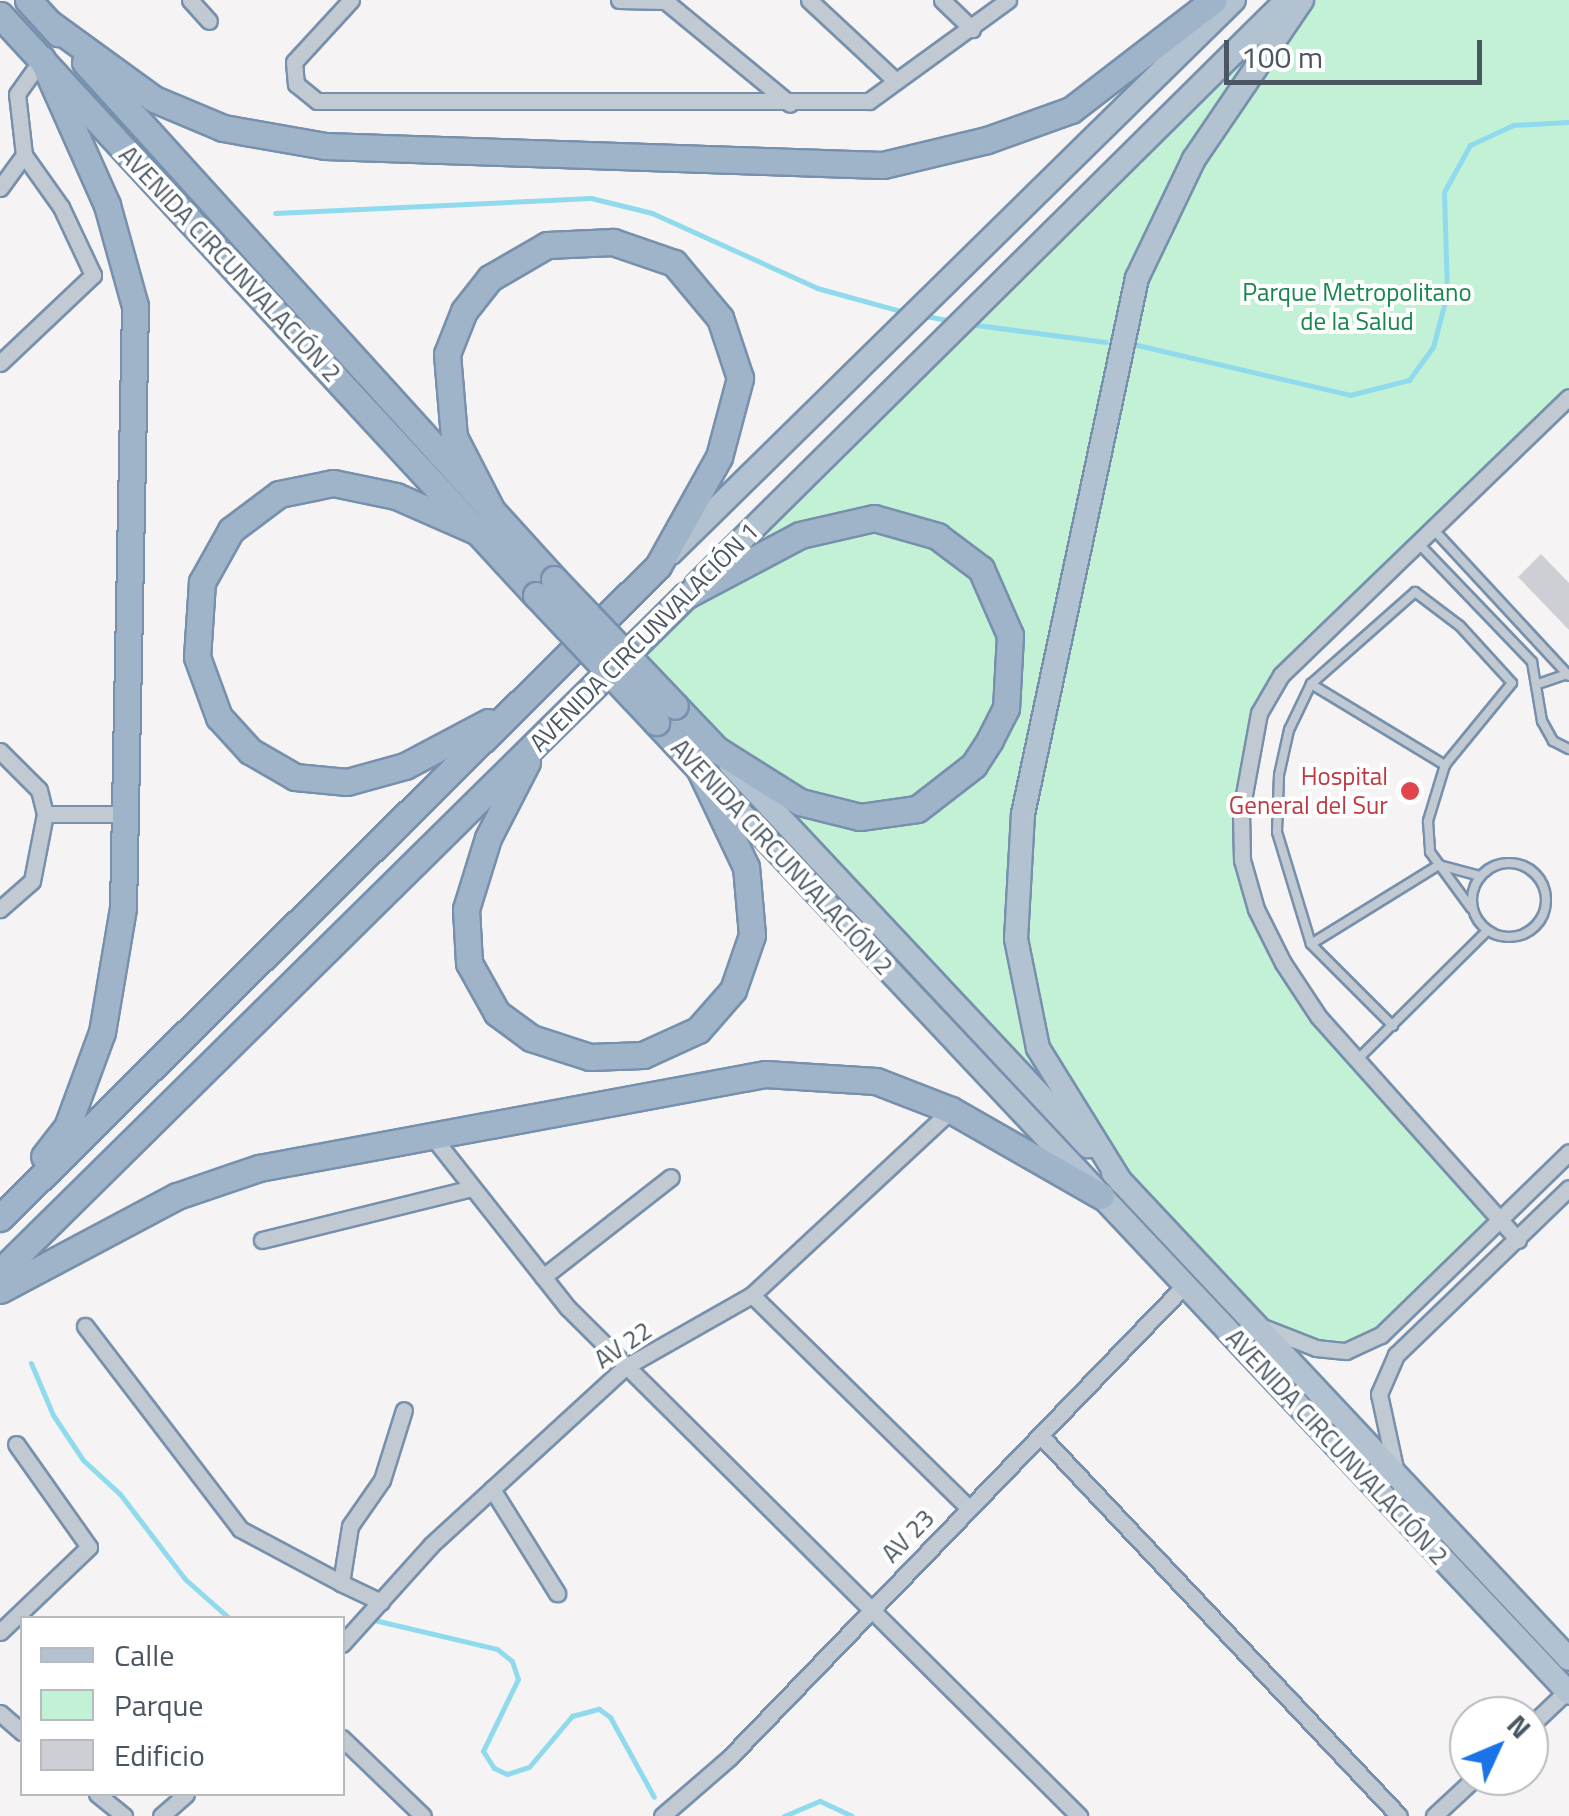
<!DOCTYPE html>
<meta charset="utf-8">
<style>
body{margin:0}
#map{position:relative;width:1569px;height:1816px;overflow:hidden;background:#f5f3f3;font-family:"Titillium Web",sans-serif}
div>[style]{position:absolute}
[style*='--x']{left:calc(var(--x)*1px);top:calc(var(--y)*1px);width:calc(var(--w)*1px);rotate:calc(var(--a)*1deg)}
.green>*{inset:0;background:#c3f1d5}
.stream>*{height:5px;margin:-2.5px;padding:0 2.5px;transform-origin:2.5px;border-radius:2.5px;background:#90daee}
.building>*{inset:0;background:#cdcfd5}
.roads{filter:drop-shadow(2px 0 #7690ad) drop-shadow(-2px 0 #7690ad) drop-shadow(0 2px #7690ad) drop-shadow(0 -2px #7690ad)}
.service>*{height:8px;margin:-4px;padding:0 4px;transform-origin:4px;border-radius:4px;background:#c1cad2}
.service>.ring{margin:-4px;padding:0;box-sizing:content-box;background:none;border:8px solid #c1cad2;border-radius:50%}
.minor>*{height:15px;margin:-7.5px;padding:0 7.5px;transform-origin:7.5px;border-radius:7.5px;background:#c1cad2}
.primary>*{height:22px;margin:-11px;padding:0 11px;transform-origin:11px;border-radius:11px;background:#b3c2d1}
.trunk>*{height:25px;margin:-12.5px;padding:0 12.5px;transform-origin:12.5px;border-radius:12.5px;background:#9fb4c9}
.bridges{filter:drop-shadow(2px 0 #7690ad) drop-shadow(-2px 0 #7690ad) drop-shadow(0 2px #7690ad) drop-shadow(0 -2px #7690ad)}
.trunk-bridge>*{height:25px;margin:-12.5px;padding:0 12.5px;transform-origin:12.5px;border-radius:12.5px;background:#9fb4c9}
.dots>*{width:28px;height:28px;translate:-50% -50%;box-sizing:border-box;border:5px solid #fff;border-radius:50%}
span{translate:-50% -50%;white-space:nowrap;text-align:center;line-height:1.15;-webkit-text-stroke:8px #fff;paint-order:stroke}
.street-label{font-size:25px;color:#4a5661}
.park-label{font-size:25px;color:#17864f}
.health-label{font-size:25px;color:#be3a42}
.right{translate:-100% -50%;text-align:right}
.legend{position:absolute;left:20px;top:1616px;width:325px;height:180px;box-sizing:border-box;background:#fff;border:2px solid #b7bbc0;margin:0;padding:12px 18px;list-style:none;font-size:30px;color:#4a5661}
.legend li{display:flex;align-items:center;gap:20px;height:50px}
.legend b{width:50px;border:2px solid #b7bbc0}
.north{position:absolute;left:1449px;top:1696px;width:100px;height:100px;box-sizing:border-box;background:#fff;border:2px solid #b7bbc0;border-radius:50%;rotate:46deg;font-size:28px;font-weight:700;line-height:40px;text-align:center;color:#4a5661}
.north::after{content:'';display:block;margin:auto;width:35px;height:45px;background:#1a73e8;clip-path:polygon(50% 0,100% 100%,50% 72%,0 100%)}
.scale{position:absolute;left:1224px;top:40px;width:258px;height:45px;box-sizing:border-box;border:5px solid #4a5661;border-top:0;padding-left:12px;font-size:30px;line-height:35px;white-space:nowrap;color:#4a5661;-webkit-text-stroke:8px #fff;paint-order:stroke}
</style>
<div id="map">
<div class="green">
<i style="clip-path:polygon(1287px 0,1569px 0,1569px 397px,1281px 675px,1259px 713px,1241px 810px,1256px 909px,1318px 1016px,1502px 1219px,1381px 1335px,1346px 1351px,1253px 1322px,626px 654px)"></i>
</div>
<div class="stream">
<i style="--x:275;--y:213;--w:316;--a:-2.7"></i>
<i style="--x:591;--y:198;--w:63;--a:13.8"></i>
<i style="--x:652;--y:213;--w:181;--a:24.4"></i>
<i style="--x:817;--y:288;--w:90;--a:15.4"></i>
<i style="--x:925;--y:316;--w:29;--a:10"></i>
<i style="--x:969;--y:324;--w:138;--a:7.5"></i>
<i style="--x:1133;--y:344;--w:223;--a:13.2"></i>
<i style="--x:1350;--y:395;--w:61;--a:-14.3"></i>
<i style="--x:1409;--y:380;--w:41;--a:-54"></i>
<i style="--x:1433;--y:347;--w:55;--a:-75.2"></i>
<i style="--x:1447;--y:294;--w:102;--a:-91.7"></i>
<i style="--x:1444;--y:192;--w:54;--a:-61"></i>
<i style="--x:1470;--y:145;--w:47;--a:-24.9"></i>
<i style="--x:1513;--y:125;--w:56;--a:-3.1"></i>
<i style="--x:31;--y:1363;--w:56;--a:67.1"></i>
<i style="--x:53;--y:1415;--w:54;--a:56.3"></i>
<i style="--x:83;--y:1460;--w:50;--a:42.6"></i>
<i style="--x:120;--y:1494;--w:107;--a:52.6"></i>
<i style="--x:185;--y:1579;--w:59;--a:41.6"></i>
<i style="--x:370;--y:1619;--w:130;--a:13.3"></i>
<i style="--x:497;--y:1649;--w:19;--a:39"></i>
<i style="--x:512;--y:1661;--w:19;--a:72"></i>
<i style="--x:518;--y:1679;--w:80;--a:115.9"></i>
<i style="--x:483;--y:1751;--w:20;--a:57"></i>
<i style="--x:494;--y:1768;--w:14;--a:25"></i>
<i style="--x:507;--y:1774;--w:23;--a:-18"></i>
<i style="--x:529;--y:1767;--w:67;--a:-49.9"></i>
<i style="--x:572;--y:1716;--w:28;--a:-15"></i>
<i style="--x:599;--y:1709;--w:14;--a:36"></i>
<i style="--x:610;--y:1717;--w:91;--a:61.2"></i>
<i style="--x:784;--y:1816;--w:39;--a:-23"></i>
<i style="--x:820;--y:1801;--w:35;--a:25"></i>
</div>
<div class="building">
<i style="clip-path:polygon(1541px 554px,1569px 583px,1569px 630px,1518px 577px)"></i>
</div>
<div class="roads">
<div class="service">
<i style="--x:1433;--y:529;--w:200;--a:47.2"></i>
<i style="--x:1418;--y:543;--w:165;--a:46.2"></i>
<i style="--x:1532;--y:662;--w:60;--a:80.4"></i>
<i style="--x:1542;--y:721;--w:23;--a:61"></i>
<i style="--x:1553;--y:741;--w:18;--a:27"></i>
<i style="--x:1541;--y:683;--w:28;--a:-19"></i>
<i style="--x:1311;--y:684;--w:157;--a:31.2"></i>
<i class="ring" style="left:1472px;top:863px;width:66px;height:66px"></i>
<i style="--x:1311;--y:944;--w:150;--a:-31.7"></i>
<i style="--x:1439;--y:865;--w:42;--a:15"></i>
<i style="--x:1393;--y:1026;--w:116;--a:-135"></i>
<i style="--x:1311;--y:944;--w:117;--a:-106.9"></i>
<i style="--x:1277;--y:832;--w:57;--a:-88"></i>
<i style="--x:1279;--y:775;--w:46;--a:-77.5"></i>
<i style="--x:1289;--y:730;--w:51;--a:-64.4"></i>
<i style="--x:1311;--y:684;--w:139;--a:-41.5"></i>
<i style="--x:1415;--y:592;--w:56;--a:37.1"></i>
<i style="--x:1460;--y:626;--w:77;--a:47.6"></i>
<i style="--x:1512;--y:683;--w:106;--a:129.3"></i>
<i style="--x:1445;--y:765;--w:59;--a:106.9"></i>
<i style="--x:1428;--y:821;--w:31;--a:86"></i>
<i style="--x:1430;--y:852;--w:69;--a:53.8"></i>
<i style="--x:1359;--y:1058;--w:179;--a:-44.8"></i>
</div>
<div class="minor">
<i style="--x:190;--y:0;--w:28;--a:48"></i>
<i style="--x:351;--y:0;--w:84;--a:132.6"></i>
<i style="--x:294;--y:62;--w:22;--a:85"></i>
<i style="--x:296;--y:84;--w:27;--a:39"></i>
<i style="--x:317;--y:101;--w:552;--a:0"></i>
<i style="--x:869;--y:101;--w:172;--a:-36"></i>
<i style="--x:619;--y:0;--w:46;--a:1.2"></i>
<i style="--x:664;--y:0;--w:163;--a:39.5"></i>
<i style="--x:809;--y:0;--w:119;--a:43"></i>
<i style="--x:942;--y:0;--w:42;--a:44"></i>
<i style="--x:0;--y:188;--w:41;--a:-54"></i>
<i style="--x:24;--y:155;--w:61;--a:-96.5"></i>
<i style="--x:17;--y:94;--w:43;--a:-54.5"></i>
<i style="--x:0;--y:363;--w:128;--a:-43.4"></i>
<i style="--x:93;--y:275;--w:75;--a:-115.2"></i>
<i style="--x:61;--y:207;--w:64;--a:-125.4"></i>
<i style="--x:0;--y:751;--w:55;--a:45"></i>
<i style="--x:39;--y:790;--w:25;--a:76"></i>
<i style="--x:45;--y:814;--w:68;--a:101"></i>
<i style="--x:32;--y:881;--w:43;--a:138.8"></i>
<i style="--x:45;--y:814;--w:80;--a:0"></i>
<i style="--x:432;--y:1136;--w:219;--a:51.7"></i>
<i style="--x:568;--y:1308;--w:721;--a:44.83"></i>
<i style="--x:262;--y:1240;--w:212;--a:-13.9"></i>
<i style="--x:1518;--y:1240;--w:300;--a:-131.8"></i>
<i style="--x:1318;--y:1016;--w:64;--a:-123.4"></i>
<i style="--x:1283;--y:963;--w:60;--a:-116.6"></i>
<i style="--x:1256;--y:909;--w:51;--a:-105.9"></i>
<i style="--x:1242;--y:860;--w:49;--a:-91.2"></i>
<i style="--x:1241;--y:811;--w:100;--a:-79.6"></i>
<i style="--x:1259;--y:713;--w:44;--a:-59.9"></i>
<i style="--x:1281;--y:675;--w:400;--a:-44"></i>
<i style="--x:543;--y:1277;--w:162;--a:-38"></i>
<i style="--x:752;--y:1295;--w:304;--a:44.5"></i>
<i style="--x:85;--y:1326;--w:255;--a:52.6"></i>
<i style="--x:240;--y:1529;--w:115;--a:28.1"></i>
<i style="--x:1265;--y:1328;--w:55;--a:21.4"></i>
<i style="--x:1316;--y:1348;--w:30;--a:6"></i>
<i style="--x:1346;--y:1351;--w:38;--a:-25"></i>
<i style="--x:1381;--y:1335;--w:262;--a:-44.2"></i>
<i style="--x:1040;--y:1435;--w:523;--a:46.7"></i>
<i style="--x:1395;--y:1468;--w:76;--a:-102.2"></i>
<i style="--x:1379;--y:1394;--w:43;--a:-66.4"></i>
<i style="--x:1396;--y:1355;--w:240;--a:-44"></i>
<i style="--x:492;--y:1489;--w:123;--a:58"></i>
<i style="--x:381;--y:1602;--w:44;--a:-154.6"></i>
<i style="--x:341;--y:1583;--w:58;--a:-81"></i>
<i style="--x:350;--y:1526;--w:56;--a:-55.2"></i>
<i style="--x:382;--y:1480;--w:73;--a:-72.6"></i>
<i style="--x:0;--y:1632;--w:123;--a:-43.7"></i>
<i style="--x:89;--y:1547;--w:126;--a:-125.3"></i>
<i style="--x:342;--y:1644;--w:133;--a:-48"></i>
<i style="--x:431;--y:1545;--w:263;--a:-42.5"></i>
<i style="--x:625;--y:1367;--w:146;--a:-29.6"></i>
<i style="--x:752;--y:1295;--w:272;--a:-42.9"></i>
<i style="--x:0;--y:1713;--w:29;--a:41"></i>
<i style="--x:1529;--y:1727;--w:52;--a:-43.5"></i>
<i style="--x:342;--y:1738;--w:112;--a:43.9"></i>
<i style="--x:97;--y:1794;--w:35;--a:39"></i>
<i style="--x:161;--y:1816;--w:33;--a:-41"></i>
<i style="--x:662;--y:1816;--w:90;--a:-40.9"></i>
<i style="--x:730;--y:1757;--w:656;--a:-46.05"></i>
<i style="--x:1434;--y:1816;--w:59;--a:-42.9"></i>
</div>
<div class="primary">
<i style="--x:671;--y:553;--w:789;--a:-44.49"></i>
<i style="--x:696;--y:585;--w:832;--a:-44.71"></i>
<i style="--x:730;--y:764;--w:524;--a:46.86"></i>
<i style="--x:708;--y:778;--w:1256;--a:46.74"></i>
<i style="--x:1113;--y:1173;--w:666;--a:46.82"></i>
<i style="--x:1121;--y:1182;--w:158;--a:-121.8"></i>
<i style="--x:1038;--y:1048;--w:111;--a:-101.4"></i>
<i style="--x:1016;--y:939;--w:125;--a:-86.8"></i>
<i style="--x:1023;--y:814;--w:548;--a:-77.99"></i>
<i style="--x:1137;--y:278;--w:132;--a:-64.4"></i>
<i style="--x:1194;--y:159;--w:192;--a:-55.8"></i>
</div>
<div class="trunk">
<i style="--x:28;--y:0;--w:45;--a:47.7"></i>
<i style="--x:0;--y:15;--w:790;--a:47.26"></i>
<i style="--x:48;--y:22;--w:131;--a:36"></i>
<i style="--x:154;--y:99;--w:75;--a:22.8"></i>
<i style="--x:223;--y:128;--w:104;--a:10"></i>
<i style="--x:325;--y:146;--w:558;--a:1.95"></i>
<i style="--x:883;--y:165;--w:107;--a:-13.5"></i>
<i style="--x:987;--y:140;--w:89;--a:-19.7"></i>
<i style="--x:1071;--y:110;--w:180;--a:-37.6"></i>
<i style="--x:42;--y:59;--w:160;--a:66"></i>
<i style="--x:107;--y:205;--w:105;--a:74.5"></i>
<i style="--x:135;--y:306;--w:602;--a:91.14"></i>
<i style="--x:123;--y:908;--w:126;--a:99.6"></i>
<i style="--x:102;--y:1032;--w:101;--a:110.2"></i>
<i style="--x:67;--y:1127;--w:37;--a:128"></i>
<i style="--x:85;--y:62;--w:698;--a:47.79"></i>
<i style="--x:476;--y:531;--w:87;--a:-156.4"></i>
<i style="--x:396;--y:496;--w:64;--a:-168.3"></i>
<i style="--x:333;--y:483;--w:55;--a:168.5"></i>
<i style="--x:279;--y:494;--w:60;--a:143.1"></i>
<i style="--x:231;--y:530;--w:60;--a:119.1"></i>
<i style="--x:202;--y:582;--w:75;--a:93.8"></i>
<i style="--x:197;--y:657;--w:64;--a:69.9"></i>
<i style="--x:219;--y:717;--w:46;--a:47.6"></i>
<i style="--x:250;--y:751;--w:52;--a:30"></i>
<i style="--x:295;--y:777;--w:52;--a:5.5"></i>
<i style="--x:347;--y:782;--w:60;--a:-15.4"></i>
<i style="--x:405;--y:766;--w:94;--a:-27.9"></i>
<i style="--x:527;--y:762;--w:85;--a:117.2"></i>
<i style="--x:488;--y:838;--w:74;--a:107.2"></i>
<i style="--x:466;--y:909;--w:54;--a:86.8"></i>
<i style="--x:469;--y:963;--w:57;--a:60.8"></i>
<i style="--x:497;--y:1013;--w:42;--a:36.3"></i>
<i style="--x:531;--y:1038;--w:62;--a:17.9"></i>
<i style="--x:590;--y:1057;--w:53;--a:-2.2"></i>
<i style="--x:643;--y:1055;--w:60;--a:-24.4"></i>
<i style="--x:698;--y:1030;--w:53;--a:-48.8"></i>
<i style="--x:733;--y:990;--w:58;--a:-70.9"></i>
<i style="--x:752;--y:935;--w:68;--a:-95"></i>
<i style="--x:746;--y:867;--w:110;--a:-115.4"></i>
<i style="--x:699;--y:768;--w:63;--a:-133.1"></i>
<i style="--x:0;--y:1218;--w:926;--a:-44.74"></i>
<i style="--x:658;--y:566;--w:125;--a:-60.8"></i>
<i style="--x:719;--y:457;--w:82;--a:-75.1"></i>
<i style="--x:740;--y:378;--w:63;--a:-108.4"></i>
<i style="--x:720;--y:318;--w:72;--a:-129.9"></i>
<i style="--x:674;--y:263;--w:65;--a:-161"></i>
<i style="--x:613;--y:242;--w:66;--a:177.4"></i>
<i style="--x:547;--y:245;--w:66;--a:149.9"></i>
<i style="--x:490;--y:278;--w:42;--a:128.2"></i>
<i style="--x:464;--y:311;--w:46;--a:111.6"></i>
<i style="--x:447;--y:354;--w:83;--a:85.2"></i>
<i style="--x:454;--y:437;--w:83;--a:62.8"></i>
<i style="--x:0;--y:1272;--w:962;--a:-44.62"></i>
<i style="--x:685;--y:596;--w:130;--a:-27.9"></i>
<i style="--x:800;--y:535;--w:76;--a:-12.9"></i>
<i style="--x:874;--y:518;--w:66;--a:15.9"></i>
<i style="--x:937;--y:536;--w:55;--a:36.9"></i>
<i style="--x:981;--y:569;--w:72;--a:66.3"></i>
<i style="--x:1010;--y:635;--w:73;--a:93.1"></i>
<i style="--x:1006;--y:708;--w:36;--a:117"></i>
<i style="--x:990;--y:740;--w:30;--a:123"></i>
<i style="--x:974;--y:765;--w:72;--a:142.3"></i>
<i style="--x:917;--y:809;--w:58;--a:172"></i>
<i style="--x:860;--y:817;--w:62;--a:-166"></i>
<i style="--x:800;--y:802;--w:98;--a:-147.9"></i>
<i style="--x:717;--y:750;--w:61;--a:-133.7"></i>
<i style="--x:0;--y:1290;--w:200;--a:-28"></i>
<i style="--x:177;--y:1196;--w:87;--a:-18.9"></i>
<i style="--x:259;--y:1168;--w:515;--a:-10.52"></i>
<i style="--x:765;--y:1074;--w:111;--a:3.6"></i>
<i style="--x:876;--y:1081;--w:80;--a:21.1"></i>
<i style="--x:951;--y:1110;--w:173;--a:29.8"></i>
</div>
</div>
<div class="bridges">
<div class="trunk-bridge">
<i style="--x:554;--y:579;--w:175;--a:46.4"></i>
<i style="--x:536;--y:595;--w:175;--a:46.6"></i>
</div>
</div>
<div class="dots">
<i style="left:1410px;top:791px;background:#e0444e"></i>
</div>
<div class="street-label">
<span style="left:230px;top:264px;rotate:47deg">AVENIDA CIRCUNVALACIÓN 2</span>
<span style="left:644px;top:637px;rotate:-45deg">AVENIDA CIRCUNVALACIÓN 1</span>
<span style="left:782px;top:857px;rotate:47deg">AVENIDA CIRCUNVALACIÓN 2</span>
<span style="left:623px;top:1345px;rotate:-34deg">AV 22</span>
<span style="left:1337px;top:1447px;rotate:47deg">AVENIDA CIRCUNVALACIÓN 2</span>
<span style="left:908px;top:1536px;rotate:-46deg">AV 23</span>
</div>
<div class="park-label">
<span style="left:1357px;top:307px">Parque Metropolitano<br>de la Salud</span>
</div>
<div class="health-label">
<span class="right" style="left:1388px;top:791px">Hospital<br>General del Sur</span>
</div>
<ul class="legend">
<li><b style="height:12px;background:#b3c2d1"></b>Calle</li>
<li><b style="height:28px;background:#c3f1d5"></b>Parque</li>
<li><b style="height:28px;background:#cdcfd5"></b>Edificio</li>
</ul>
<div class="north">N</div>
<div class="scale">100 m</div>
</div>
